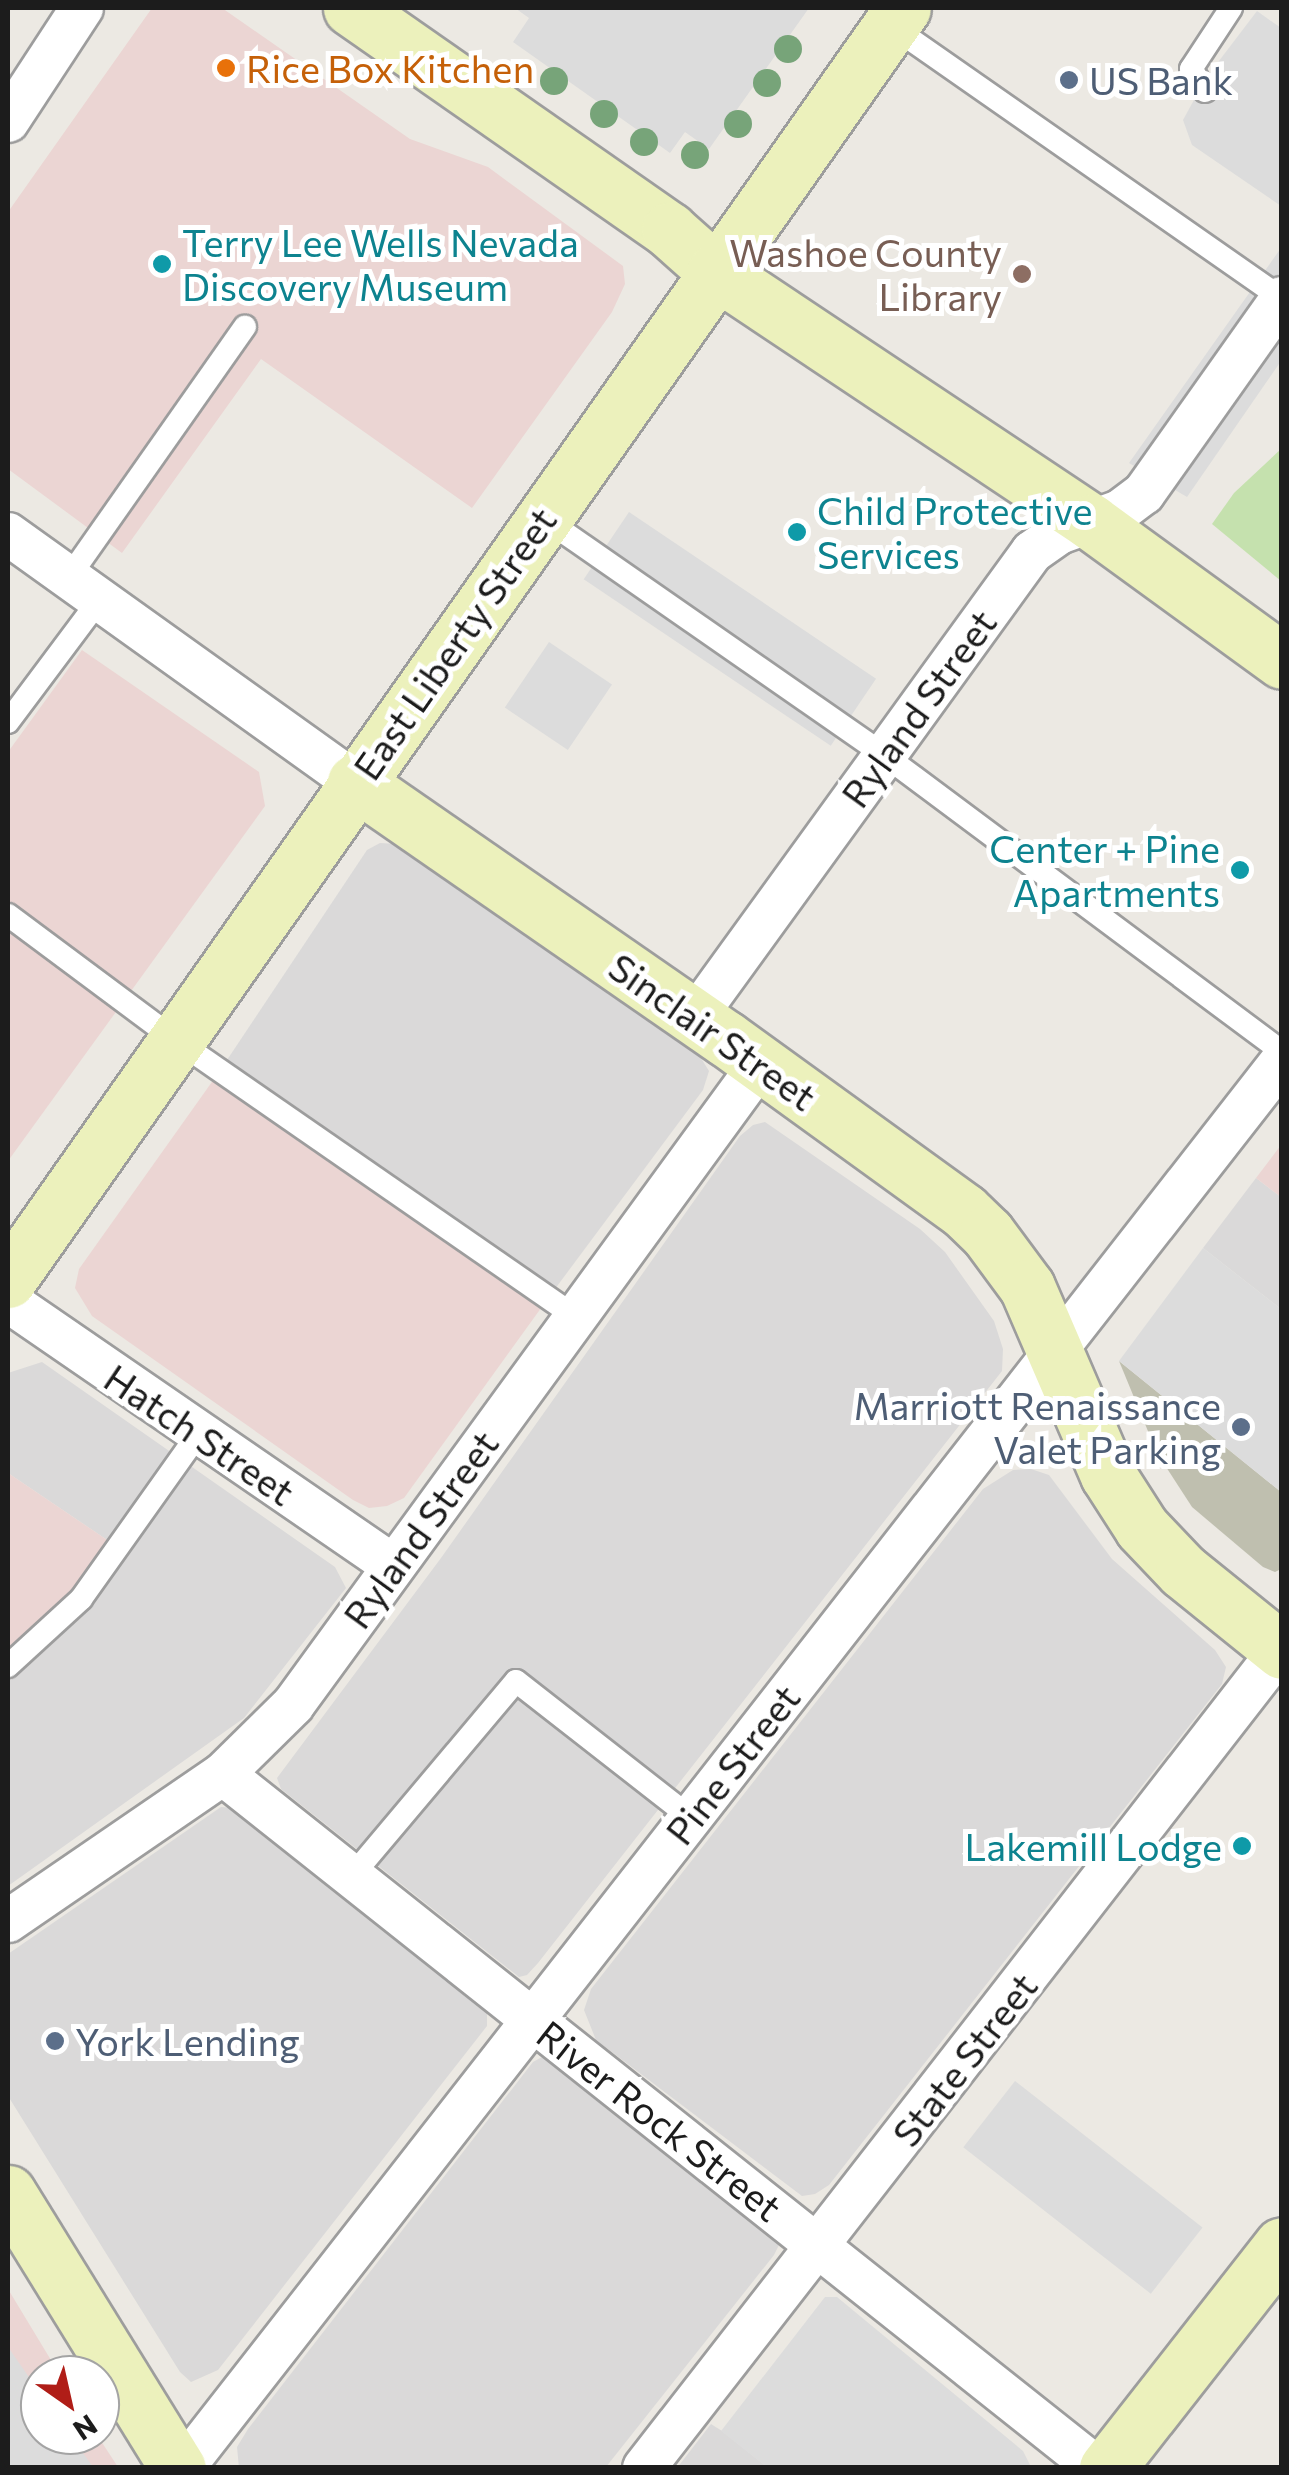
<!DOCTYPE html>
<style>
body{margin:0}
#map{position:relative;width:1289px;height:2475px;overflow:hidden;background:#ece9e3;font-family:Commissioner,sans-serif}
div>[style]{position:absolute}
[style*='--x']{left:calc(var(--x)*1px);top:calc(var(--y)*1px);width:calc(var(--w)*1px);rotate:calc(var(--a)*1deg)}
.residential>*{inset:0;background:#dad9d9}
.commercial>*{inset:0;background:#ebd5d3}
.construction>*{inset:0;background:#bfbfaf}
.grass>*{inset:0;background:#c5e1ae}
.parking>*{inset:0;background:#dcdcdc;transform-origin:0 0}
.roads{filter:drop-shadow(2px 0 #9d9d9d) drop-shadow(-2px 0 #9d9d9d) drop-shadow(0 2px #9d9d9d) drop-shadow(0 -2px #9d9d9d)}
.lane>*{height:22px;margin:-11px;padding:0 11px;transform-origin:11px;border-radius:11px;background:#fff}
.street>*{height:42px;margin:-21px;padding:0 21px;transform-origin:21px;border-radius:21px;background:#fff}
.secondary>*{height:55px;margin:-27.5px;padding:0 27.5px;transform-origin:27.5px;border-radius:27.5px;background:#ecf1bc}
.trees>*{width:28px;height:28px;margin:-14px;border-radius:50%;background:#77a479}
.dots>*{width:28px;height:28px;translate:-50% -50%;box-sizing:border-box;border:5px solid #fff;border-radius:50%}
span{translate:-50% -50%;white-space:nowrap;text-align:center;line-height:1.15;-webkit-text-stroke:10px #fff;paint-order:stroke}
.food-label{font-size:38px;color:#c56008}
.left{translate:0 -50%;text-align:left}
.service-label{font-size:38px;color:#4e5e75}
.right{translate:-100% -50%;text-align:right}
.culture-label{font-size:38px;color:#0d838f}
.education-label{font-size:38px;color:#785e54}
.street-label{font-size:38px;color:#1c1c1c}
.frame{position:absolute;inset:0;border:10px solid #1c1c1c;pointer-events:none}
.north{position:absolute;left:20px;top:2355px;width:100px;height:100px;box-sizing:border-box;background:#fff;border:2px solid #a4a4a4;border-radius:50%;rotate:146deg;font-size:28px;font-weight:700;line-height:40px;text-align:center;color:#1c1c1c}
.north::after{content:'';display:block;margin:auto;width:35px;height:45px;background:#b01d17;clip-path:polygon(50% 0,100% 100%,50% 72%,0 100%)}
</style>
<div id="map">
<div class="residential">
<i style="clip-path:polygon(380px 843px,397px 844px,414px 855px,699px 1055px,709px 1071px,703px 1090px,549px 1297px,219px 1072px,367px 850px)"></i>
<i style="clip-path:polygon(765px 1122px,920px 1229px,945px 1252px,994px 1321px,1003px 1349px,1002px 1371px,538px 1963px,527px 1975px,519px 1977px,281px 1789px,277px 1778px,441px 1558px,740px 1136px,753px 1125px)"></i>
<i style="clip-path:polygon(1256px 1178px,1281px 1197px,1281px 1309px,1203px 1248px)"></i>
<i style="clip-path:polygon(42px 1362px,335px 1567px,346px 1588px,244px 1718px,8px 1886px,8px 1666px,119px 1548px,8px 1473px,8px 1373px)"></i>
<i style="clip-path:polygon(1031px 1469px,1049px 1475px,1112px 1559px,1215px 1650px,1226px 1667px,1222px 1684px,829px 2185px,815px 2194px,802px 2196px,596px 2040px,584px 2010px,591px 1989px,983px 1489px,1013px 1470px)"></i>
<i style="clip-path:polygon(221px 1807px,235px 1808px,477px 1998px,487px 2011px,487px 2026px,218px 2370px,191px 2382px,180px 2372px,8px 2096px,8px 1954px)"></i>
<i style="clip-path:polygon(542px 2057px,557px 2062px,774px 2235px,779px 2245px,774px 2255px,606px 2467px,239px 2468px,237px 2447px,248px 2429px,533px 2062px)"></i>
<i style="clip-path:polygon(711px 2424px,722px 2431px,767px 2467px,677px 2468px)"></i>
</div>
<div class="commercial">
<i style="clip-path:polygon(152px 8px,222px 8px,410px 139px,488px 167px,623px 266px,625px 284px,612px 312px,472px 508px,261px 359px,122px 553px,8px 469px,8px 212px)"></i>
<i style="clip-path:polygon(82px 650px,259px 772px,265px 806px,8px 1161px,8px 752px)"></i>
<i style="clip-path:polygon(219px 1072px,549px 1297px,404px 1498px,387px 1506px,369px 1508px,353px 1500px,92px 1316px,75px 1288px,79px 1269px)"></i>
<i style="clip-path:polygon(1281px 1145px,1281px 1197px,1256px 1178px)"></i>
<i style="clip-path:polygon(8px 1473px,119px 1548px,8px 1666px)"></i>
<i style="clip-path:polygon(8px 2289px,60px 2375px,40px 2375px,40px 2435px,97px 2435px,118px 2467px,8px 2467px)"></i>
</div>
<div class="construction">
<i style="clip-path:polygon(1119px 1361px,1281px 1492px,1281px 1569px,1275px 1572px,1263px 1567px,1192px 1507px,1157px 1453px)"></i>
</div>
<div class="grass">
<i style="clip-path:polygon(1281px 449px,1281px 581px,1212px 524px,1234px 493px)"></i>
</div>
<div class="parking">
<i style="clip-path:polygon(515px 8px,809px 8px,709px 149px,685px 132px,670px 153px,513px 42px,529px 18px)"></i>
<i style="clip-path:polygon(1257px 11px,1281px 28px,1281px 206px,1192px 145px,1183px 120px,1206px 78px)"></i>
<i style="clip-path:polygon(1281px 248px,1281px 361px,1187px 497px,1129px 463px)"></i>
<i style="left:629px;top:512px;width:298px;height:81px;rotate:34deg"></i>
<i style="left:549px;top:642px;width:76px;height:79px;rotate:34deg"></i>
<i style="clip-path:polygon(1203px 1248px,1281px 1309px,1281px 1492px,1119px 1361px)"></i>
<i style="left:1015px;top:2081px;width:238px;height:84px;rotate:38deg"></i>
<i style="clip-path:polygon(825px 2297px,837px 2297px,1023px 2451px,1031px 2467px,767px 2467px,721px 2431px)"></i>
<i style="clip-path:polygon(8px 2347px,40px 2393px,40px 2435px,70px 2435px,93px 2467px,8px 2467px)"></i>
</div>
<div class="roads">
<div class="lane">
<i style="--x:890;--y:25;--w:477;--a:34.9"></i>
<i style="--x:1205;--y:91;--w:26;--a:-122"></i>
<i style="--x:1191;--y:69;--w:73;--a:-56.7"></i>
<i style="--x:542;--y:517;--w:417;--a:34.8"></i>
<i style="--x:884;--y:755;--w:497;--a:36.7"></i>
<i style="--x:69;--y:577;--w:306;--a:-54.9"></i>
<i style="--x:8;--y:722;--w:154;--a:-53.2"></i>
<i style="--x:8;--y:915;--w:206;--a:36.7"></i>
<i style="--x:173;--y:1038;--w:489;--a:34.7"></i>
<i style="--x:8;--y:1666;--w:99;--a:-42.5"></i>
<i style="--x:81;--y:1599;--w:204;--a:-54.6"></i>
<i style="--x:351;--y:1877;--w:256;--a:-49.9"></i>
<i style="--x:516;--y:1681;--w:221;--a:38"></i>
</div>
<div class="street">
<i style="--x:8;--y:121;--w:135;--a:-56.8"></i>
<i style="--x:8;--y:534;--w:427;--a:35.6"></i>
<i style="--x:695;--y:1017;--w:574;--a:-54.07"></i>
<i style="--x:1032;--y:552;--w:33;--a:-35"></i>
<i style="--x:1059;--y:533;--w:65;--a:-19.8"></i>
<i style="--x:1120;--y:511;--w:30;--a:-37"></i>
<i style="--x:1144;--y:493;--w:239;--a:-54.7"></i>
<i style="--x:8;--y:1301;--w:467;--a:34.5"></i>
<i style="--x:223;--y:1774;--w:1116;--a:38.45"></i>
<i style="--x:8;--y:1921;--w:260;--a:-34.4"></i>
<i style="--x:223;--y:1774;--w:98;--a:-44.6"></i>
<i style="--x:293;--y:1705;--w:794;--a:-53.91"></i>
<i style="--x:183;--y:2468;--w:1785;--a:-52.01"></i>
<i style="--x:644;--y:2468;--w:1036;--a:-52.13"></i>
</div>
<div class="secondary">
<i style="--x:351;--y:8;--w:388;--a:34.9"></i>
<i style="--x:669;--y:230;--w:62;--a:41.7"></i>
<i style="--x:715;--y:271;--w:452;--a:33.7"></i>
<i style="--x:1091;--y:522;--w:236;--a:36"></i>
<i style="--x:355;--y:782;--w:450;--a:34.7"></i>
<i style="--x:725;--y:1038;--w:295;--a:35.9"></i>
<i style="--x:964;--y:1211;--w:32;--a:44"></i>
<i style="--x:987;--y:1233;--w:67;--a:53.5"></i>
<i style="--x:1027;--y:1287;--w:205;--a:66.7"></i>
<i style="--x:1108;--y:1475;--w:63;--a:57.3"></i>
<i style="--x:1142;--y:1528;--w:59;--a:46.4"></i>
<i style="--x:1183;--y:1571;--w:127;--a:38.9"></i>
<i style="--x:8;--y:1280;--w:1555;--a:-54.87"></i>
<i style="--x:8;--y:2193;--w:323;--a:58.3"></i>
<i style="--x:1107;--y:2468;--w:283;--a:-51.9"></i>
</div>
</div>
<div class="trees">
<i style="left:788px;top:49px"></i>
<i style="left:554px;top:81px"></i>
<i style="left:767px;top:83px"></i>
<i style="left:604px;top:114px"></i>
<i style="left:738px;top:124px"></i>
<i style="left:644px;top:142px"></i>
<i style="left:695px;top:155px"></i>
</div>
<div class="dots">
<i style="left:226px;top:68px;background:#e8710a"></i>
<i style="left:1069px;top:80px;background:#5c6f8a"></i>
<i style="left:162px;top:264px;background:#0f9aa8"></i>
<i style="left:1022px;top:274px;background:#8d6e63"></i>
<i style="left:797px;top:532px;background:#0f9aa8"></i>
<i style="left:1240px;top:870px;background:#0f9aa8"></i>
<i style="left:1241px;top:1427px;background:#5c6f8a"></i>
<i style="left:1242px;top:1846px;background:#0f9aa8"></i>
<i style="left:55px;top:2041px;background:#5c6f8a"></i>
</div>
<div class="food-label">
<span class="left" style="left:246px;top:68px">Rice Box Kitchen</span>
</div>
<div class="service-label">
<span class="left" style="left:1089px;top:80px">US Bank</span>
<span class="right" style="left:1221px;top:1427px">Marriott Renaissance<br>Valet Parking</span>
<span class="left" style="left:75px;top:2041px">York Lending</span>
</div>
<div class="culture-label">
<span class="left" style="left:182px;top:264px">Terry Lee Wells Nevada<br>Discovery Museum</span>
<span class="left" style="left:817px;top:532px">Child Protective<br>Services</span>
<span class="right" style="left:1220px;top:870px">Center + Pine<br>Apartments</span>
<span class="right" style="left:1222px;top:1846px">Lakemill Lodge</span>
</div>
<div class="education-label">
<span class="right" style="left:1002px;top:274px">Washoe County<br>Library</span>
</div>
<div class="street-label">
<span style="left:454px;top:643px;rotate:-55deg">East Liberty Street</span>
<span style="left:918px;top:708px;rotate:-54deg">Ryland Street</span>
<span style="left:713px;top:1031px;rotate:35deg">Sinclair Street</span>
<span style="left:200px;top:1434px;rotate:34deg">Hatch Street</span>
<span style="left:420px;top:1529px;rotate:-54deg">Ryland Street</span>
<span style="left:732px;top:1764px;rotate:-52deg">Pine Street</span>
<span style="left:964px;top:2059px;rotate:-52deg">State Street</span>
<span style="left:660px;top:2120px;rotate:38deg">River Rock Street</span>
</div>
<div class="frame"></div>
<div class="north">N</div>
</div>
